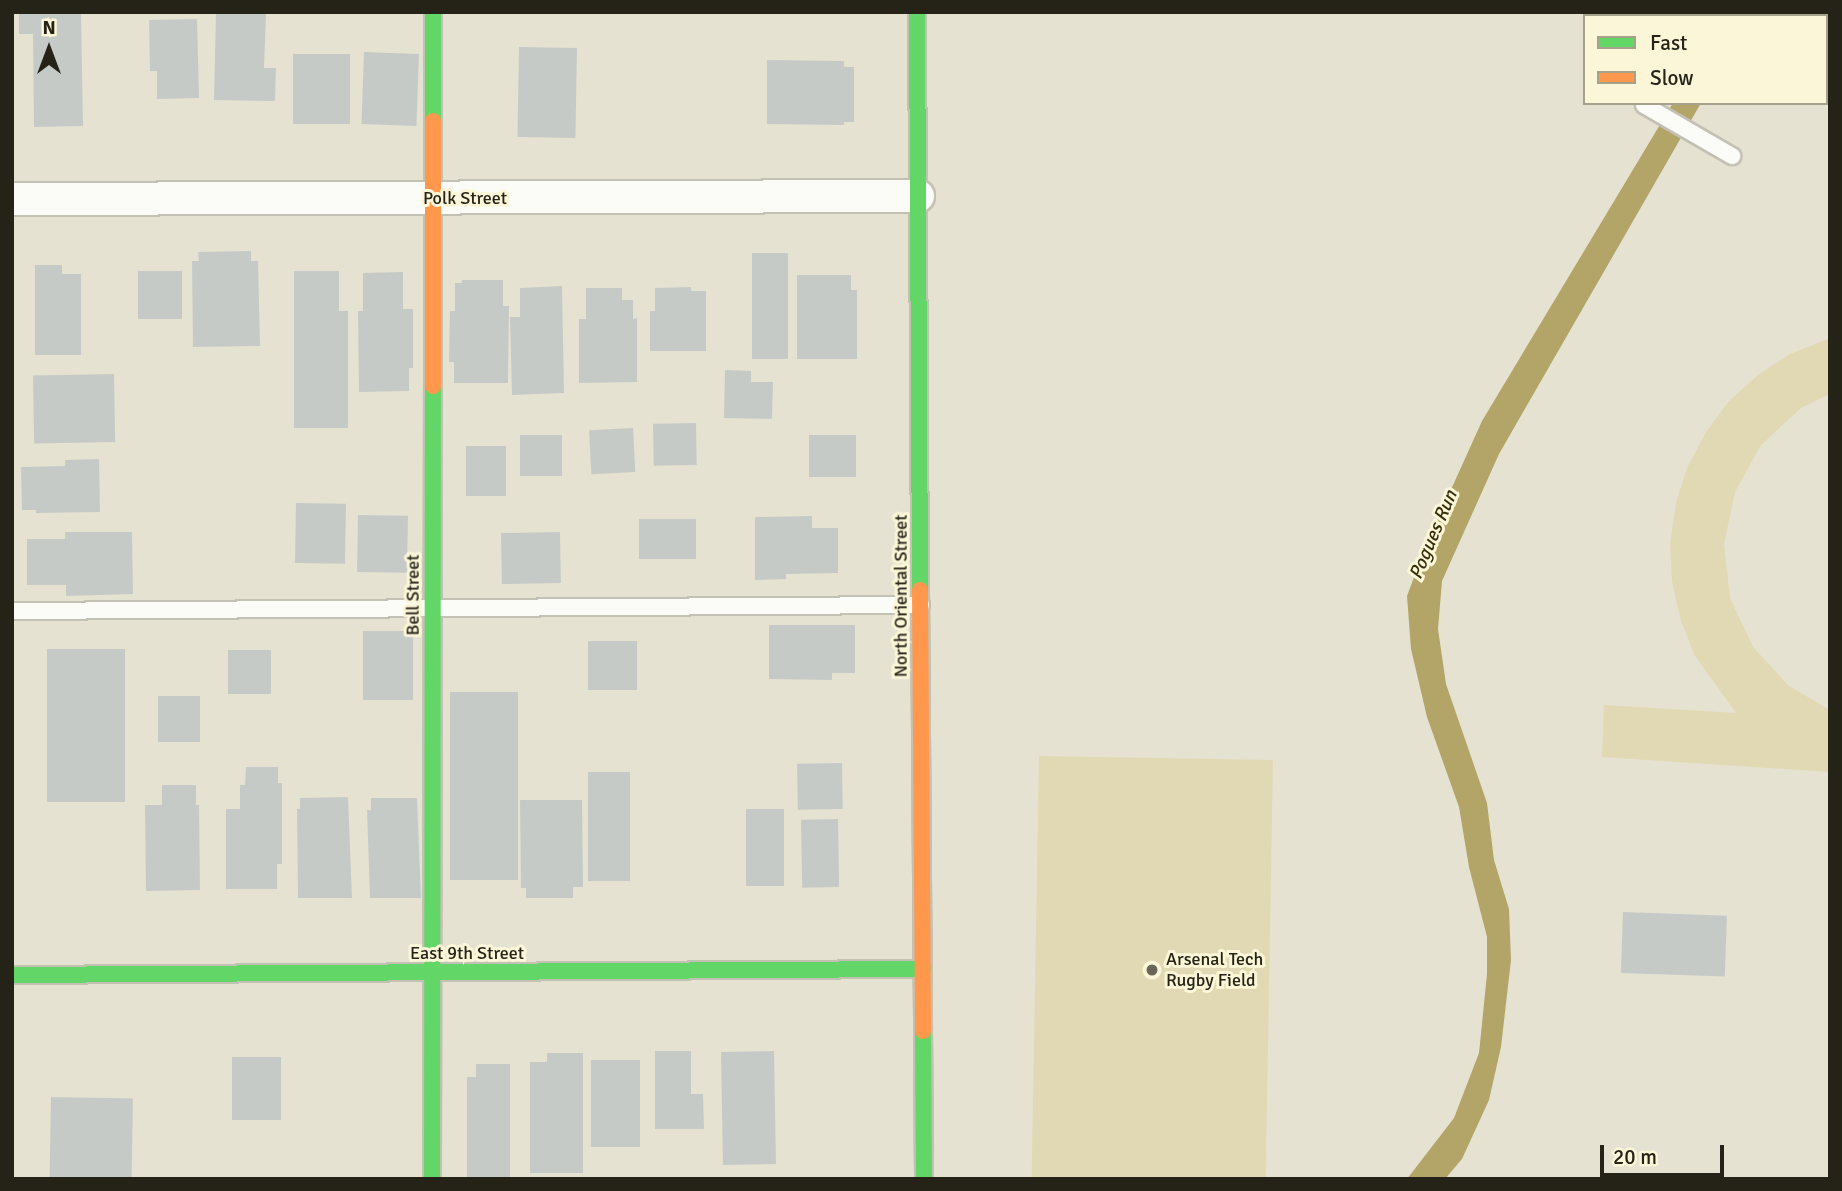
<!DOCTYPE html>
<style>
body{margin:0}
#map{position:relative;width:1842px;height:1191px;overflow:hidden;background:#e6e2d2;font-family:Signika,sans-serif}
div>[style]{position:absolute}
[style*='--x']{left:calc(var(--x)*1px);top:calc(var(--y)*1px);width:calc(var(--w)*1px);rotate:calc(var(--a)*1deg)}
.green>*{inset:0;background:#e0d9b3;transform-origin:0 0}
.water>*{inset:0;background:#b2a567}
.building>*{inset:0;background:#c6cac6;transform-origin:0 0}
.roads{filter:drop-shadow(2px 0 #c3c0b4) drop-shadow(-2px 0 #c3c0b4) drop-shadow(0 2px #c3c0b4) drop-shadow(0 -2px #c3c0b4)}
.lane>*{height:16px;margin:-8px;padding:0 8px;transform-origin:8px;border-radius:8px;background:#fbfbf8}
.street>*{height:32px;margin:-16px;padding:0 16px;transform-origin:16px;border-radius:16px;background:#fbfbf8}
.fast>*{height:16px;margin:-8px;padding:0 8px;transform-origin:8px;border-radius:8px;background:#63d668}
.slow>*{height:16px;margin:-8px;padding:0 8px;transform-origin:8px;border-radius:8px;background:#ff974d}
.dots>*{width:19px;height:19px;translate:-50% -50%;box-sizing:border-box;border:4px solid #fbf6d7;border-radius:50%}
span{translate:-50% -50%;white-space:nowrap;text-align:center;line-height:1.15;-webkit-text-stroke:6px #fbf6d7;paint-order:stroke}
.street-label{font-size:18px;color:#252318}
.poi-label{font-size:18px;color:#252318}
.left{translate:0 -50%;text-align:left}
.water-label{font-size:19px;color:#352e0a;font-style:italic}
.frame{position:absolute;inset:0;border:14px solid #252318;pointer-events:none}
.legend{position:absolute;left:1583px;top:14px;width:245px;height:91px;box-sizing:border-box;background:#fbf6d7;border:2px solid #a5a28b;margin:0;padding:9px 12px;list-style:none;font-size:21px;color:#252318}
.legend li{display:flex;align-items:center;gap:14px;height:35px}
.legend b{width:35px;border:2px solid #a5a28b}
.north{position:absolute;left:14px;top:14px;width:70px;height:70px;-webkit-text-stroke:5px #fbf6d7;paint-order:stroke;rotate:0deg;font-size:19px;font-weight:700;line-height:28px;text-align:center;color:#252318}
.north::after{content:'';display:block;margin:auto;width:24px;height:32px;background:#252318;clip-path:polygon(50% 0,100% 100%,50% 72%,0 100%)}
.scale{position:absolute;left:1600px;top:1145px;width:124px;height:32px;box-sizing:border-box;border:4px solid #252318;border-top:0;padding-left:9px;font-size:21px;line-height:24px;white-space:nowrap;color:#252318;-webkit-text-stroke:5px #fbf6d7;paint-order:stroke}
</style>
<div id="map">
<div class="green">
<i style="clip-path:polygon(1830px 338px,1830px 394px,1801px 408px,1761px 445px,1735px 492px,1724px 544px,1730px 598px,1753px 647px,1789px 686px,1830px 710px,1830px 772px,1602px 757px,1604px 705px,1736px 713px,1695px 656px,1681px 621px,1672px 581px,1670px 544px,1676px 503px,1687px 468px,1706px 432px,1729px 401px,1759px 374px,1790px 354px)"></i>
<i style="left:1039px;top:756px;width:234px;height:423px;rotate:1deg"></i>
</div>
<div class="water">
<i style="clip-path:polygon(1673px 103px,1701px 103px,1499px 454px,1442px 581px,1438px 629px,1446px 684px,1487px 803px,1494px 860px,1509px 909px,1511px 960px,1501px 1047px,1489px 1100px,1462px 1159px,1445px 1179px,1407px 1179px,1454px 1118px,1479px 1053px,1487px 974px,1487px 937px,1469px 867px,1459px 807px,1427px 717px,1411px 649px,1407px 596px,1426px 545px,1482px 421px)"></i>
</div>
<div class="building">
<i style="clip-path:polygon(19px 12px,81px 12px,83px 126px,34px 127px,33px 34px,19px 34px)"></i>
<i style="clip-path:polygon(216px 12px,266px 14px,264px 68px,276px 68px,275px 101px,214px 100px)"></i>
<i style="clip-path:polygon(197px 19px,199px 98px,157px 99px,157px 71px,150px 71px,149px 20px)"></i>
<i style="left:519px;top:47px;width:58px;height:90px;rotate:1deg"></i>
<i style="left:364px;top:52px;width:55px;height:72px;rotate:2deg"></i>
<i style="left:293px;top:54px;width:57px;height:70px"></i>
<i style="clip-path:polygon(767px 60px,844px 61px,844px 67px,854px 67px,854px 122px,844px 122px,844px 125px,767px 124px)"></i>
<i style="clip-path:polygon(251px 251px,251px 261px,258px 261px,260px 346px,193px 347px,192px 261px,199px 261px,198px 252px)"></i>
<i style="left:752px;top:253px;width:36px;height:106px"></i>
<i style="clip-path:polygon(35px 265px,62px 265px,62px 274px,81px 274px,81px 355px,35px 355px)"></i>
<i style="left:138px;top:271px;width:44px;height:48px"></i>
<i style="clip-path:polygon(294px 271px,339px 271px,339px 311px,348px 311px,348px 428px,294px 428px)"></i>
<i style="clip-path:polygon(403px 272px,403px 309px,413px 309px,413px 368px,409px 368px,409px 391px,359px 392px,358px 311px,363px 311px,363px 273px)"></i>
<i style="clip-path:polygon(797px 275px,851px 275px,851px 290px,857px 290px,857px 359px,797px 359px)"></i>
<i style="clip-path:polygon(462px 280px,503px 280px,503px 306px,509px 306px,508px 383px,454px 383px,454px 362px,449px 362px,450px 311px,455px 311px,455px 283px,462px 283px)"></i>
<i style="clip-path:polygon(562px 286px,564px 393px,512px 395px,510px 317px,520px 317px,520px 288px)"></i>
<i style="clip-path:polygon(691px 287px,691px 291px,706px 291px,706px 351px,650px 351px,650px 311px,655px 311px,655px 288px)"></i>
<i style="clip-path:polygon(586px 288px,622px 288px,622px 300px,633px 300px,633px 319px,637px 318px,637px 382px,579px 383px,579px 319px,586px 319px)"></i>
<i style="clip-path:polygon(725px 370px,751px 371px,751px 382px,773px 382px,772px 419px,724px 418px)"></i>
<i style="left:114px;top:374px;width:68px;height:81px;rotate:89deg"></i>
<i style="left:696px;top:423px;width:42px;height:43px;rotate:89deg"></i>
<i style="left:633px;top:428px;width:44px;height:44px;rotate:87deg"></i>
<i style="left:562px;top:435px;width:41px;height:42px;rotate:90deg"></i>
<i style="left:809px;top:435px;width:47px;height:42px"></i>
<i style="left:466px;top:446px;width:40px;height:50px"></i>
<i style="clip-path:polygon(99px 459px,100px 512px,36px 513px,36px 510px,22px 510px,21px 467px,65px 466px,65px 460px)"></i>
<i style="left:296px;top:503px;width:50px;height:60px;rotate:1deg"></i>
<i style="left:358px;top:515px;width:50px;height:57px;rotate:1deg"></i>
<i style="clip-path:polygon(812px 516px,812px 528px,838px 528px,838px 573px,786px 574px,786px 579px,755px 580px,755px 517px)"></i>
<i style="left:639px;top:519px;width:57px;height:40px"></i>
<i style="clip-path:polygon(65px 532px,132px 532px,133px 594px,66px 596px,66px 585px,27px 585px,27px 539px,65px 539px)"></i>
<i style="left:560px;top:532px;width:51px;height:59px;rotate:89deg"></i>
<i style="clip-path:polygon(769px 625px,855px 625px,855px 673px,832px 673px,832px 680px,769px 679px)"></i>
<i style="left:413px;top:631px;width:69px;height:50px;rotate:90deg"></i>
<i style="left:588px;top:641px;width:49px;height:49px"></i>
<i style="left:47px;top:649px;width:78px;height:153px"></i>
<i style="left:228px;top:650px;width:43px;height:44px"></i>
<i style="left:450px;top:692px;width:68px;height:188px"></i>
<i style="left:158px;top:696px;width:42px;height:46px"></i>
<i style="left:842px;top:763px;width:46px;height:45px;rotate:89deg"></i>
<i style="clip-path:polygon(246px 767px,278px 767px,278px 783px,282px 783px,282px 864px,277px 864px,277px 889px,226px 889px,226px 809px,240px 809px,240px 785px,245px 785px)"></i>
<i style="left:588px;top:772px;width:42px;height:109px"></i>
<i style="clip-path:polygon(162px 785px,196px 785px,196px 805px,199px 805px,200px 890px,146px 891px,145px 805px,162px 805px)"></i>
<i style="clip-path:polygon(348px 797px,352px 898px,298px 898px,297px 809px,300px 809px,300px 798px)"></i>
<i style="clip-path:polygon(371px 798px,417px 798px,421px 898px,370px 898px,367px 810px,371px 810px)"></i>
<i style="clip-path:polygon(520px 800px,582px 800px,583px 887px,573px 887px,573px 898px,526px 898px,526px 888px,521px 888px)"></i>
<i style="left:746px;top:809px;width:38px;height:77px"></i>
<i style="left:838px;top:819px;width:68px;height:37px;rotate:89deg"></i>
<i style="left:1623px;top:912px;width:104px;height:61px;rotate:2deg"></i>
<i style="clip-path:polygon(655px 1051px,691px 1051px,691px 1094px,703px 1094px,704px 1129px,655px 1129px)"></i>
<i style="left:774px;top:1051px;width:113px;height:53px;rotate:89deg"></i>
<i style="clip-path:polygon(547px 1053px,583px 1053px,583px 1173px,530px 1173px,530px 1062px,547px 1062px)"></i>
<i style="left:281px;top:1057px;width:63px;height:49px;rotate:90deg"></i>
<i style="left:591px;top:1060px;width:49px;height:87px"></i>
<i style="clip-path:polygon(476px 1064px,510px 1064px,510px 1179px,467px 1179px,467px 1077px,476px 1077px)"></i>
<i style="left:51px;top:1097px;width:82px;height:82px;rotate:1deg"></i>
</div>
<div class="roads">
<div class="lane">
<i style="--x:1644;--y:105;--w:102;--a:30.1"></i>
<i style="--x:12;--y:611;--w:909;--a:-0.38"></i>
</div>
<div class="street">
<i style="--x:12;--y:199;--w:906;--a:-0.19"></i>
</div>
<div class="fast">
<i style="--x:917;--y:12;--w:578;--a:89.7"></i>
<i style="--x:433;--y:121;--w:109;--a:-90"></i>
<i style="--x:12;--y:975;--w:911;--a:-0.38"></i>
<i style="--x:923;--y:1031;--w:148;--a:89.6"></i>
<i style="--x:432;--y:1179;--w:793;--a:-89.93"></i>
</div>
<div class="slow">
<i style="--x:433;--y:386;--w:265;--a:-90"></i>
<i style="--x:920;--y:590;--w:441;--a:89.6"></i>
</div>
</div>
<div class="dots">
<i style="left:1152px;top:970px;background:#696659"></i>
</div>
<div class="street-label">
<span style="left:465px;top:198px">Polk Street</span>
<span style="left:413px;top:595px;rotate:-90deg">Bell Street</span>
<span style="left:901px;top:596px;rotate:-90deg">North Oriental Street</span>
<span style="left:467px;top:953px">East 9th Street</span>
</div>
<div class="poi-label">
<span class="left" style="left:1166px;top:970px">Arsenal Tech<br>Rugby Field</span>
</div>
<div class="water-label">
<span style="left:1434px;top:535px;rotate:-67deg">Pogues Run</span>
</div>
<div class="frame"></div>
<ul class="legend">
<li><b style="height:9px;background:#63d668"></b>Fast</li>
<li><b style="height:9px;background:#ff974d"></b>Slow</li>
</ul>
<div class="north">N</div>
<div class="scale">20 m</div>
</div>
